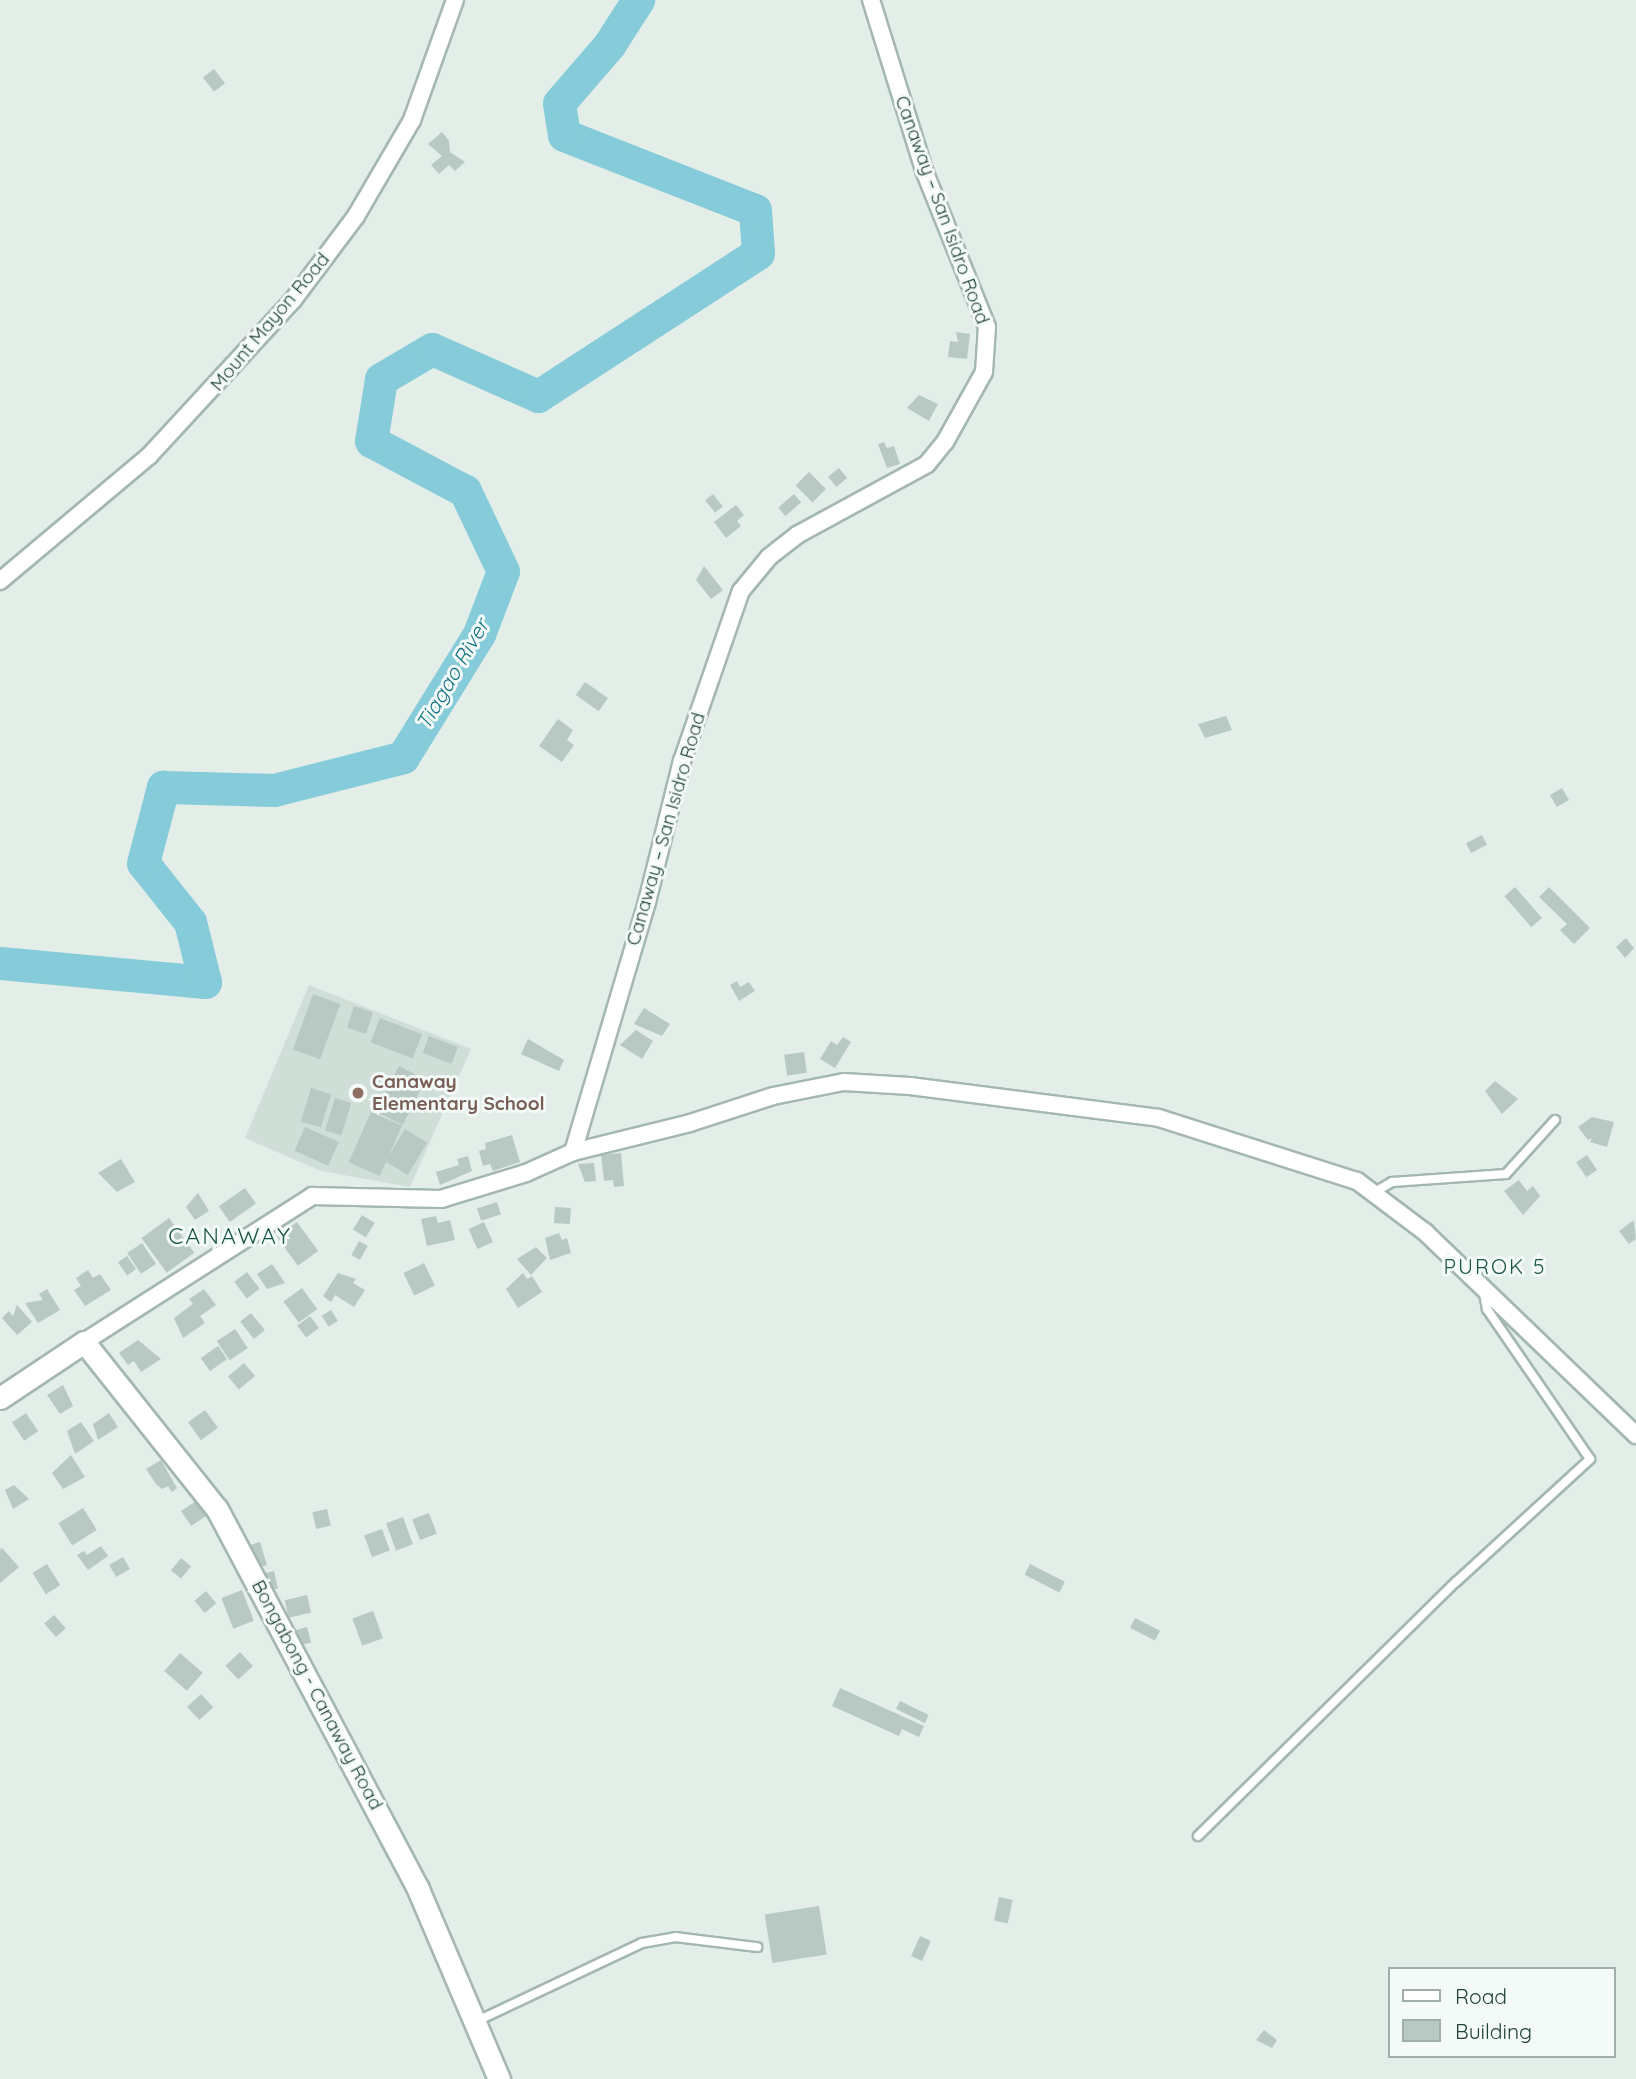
<!DOCTYPE html>
<meta charset="utf-8">
<style>
body{margin:0}
#map{position:relative;width:1636px;height:2079px;overflow:hidden;background:#e3eee9;font-family:Quicksand,sans-serif}
div>[style]{position:absolute}
[style*='--x']{left:calc(var(--x)*1px);top:calc(var(--y)*1px);width:calc(var(--w)*1px);rotate:calc(var(--a)*1deg)}
.built>*{inset:0;background:#d0ded8}
.river>*{height:33px;margin:-16.5px;padding:0 16.5px;transform-origin:16.5px;border-radius:16.5px;background:#85cbd9}
.building>*{inset:0;background:#b7c9c2;transform-origin:0 0}
.roads{filter:drop-shadow(2px 0 #a5b7b1) drop-shadow(-2px 0 #a5b7b1) drop-shadow(0 2px #a5b7b1) drop-shadow(0 -2px #a5b7b1)}
.lane>*{height:8px;margin:-4px;padding:0 4px;transform-origin:4px;border-radius:4px;background:#fff}
.street>*{height:16px;margin:-8px;padding:0 8px;transform-origin:8px;border-radius:8px;background:#fff}
.secondary>*{height:21px;margin:-10.5px;padding:0 10.5px;transform-origin:10.5px;border-radius:10.5px;background:#fff}
.dots>*{width:19px;height:19px;translate:-50% -50%;box-sizing:border-box;border:4px solid #f4faf7;border-radius:50%}
span{translate:-50% -50%;white-space:nowrap;text-align:center;line-height:1.15;-webkit-text-stroke:6px #f4faf7;paint-order:stroke}
.street-label{font-size:19px;color:#204239}
.education-label{font-size:19px;color:#785e54;font-weight:700}
.left{translate:0 -50%;text-align:left}
.water-label{font-size:21px;color:#137185;font-style:italic}
.neighbourhood-label{font-size:21px;color:#1a5648;letter-spacing:2px}
.quarter-label{font-size:23px;color:#1a5648;letter-spacing:2px}
.legend{position:absolute;left:1388px;top:1967px;width:228px;height:91px;box-sizing:border-box;background:#f4faf7;border:2px solid #9fb0ab;margin:0;padding:9px 12px;list-style:none;font-size:21px;color:#204239}
.legend li{display:flex;align-items:center;gap:14px;height:35px}
.legend b{width:35px;border:2px solid #9fb0ab}
</style>
<div id="map">
<div class="built">
<i style="clip-path:polygon(309px 985px,471px 1049px,410px 1187px,321px 1171px,245px 1138px)"></i>
</div>
<div class="river">
<i style="--x:0;--y:963;--w:206;--a:5.3"></i>
<i style="--x:205;--y:982;--w:62;--a:-104"></i>
<i style="--x:190;--y:922;--w:75;--a:-128.5"></i>
<i style="--x:143;--y:863;--w:79;--a:-75.3"></i>
<i style="--x:163;--y:787;--w:111;--a:1.5"></i>
<i style="--x:274;--y:790;--w:133;--a:-14.3"></i>
<i style="--x:403;--y:757;--w:145;--a:-58.3"></i>
<i style="--x:479;--y:634;--w:67;--a:-69.1"></i>
<i style="--x:503;--y:571;--w:89;--a:-115.4"></i>
<i style="--x:465;--y:491;--w:106;--a:-152"></i>
<i style="--x:371;--y:441;--w:63;--a:-80.8"></i>
<i style="--x:381;--y:379;--w:59;--a:-30.5"></i>
<i style="--x:432;--y:349;--w:116;--a:23.9"></i>
<i style="--x:538;--y:396;--w:262;--a:-33"></i>
<i style="--x:758;--y:253;--w:43;--a:-94"></i>
<i style="--x:755;--y:210;--w:205;--a:-158.6"></i>
<i style="--x:564;--y:135;--w:32;--a:-99"></i>
<i style="--x:559;--y:103;--w:77;--a:-49.2"></i>
<i style="--x:609;--y:45;--w:54;--a:-57.2"></i>
</div>
<div class="building">
<i style="left:214px;top:69px;width:18px;height:14px;rotate:52deg"></i>
<i style="clip-path:polygon(442px 132px,449px 141px,450px 152px,465px 162px,455px 171px,449px 165px,439px 174px,431px 165px,442px 156px,428px 144px)"></i>
<i style="clip-path:polygon(956px 332px,970px 334px,967px 359px,948px 357px,950px 341px,958px 342px)"></i>
<i style="clip-path:polygon(919px 395px,938px 404px,929px 421px,907px 408px)"></i>
<i style="clip-path:polygon(884px 442px,887px 448px,894px 446px,900px 464px,887px 468px,878px 444px)"></i>
<i style="left:839px;top:468px;width:13px;height:14px;rotate:51deg"></i>
<i style="left:809px;top:472px;width:24px;height:19px;rotate:45deg"></i>
<i style="left:713px;top:494px;width:16px;height:10px;rotate:52deg"></i>
<i style="left:794px;top:494px;width:11px;height:21px;rotate:49deg"></i>
<i style="clip-path:polygon(736px 505px,744px 515px,737px 521px,741px 526px,726px 538px,714px 522px)"></i>
<i style="clip-path:polygon(704px 566px,723px 590px,711px 599px,696px 580px)"></i>
<i style="left:585px;top:682px;width:28px;height:16px;rotate:35deg"></i>
<i style="clip-path:polygon(1226px 716px,1232px 730px,1205px 738px,1198px 724px)"></i>
<i style="clip-path:polygon(558px 719px,573px 730px,567px 740px,574px 745px,562px 762px,539px 746px)"></i>
<i style="left:1562px;top:788px;width:14px;height:14px;rotate:60deg"></i>
<i style="left:1482px;top:835px;width:11px;height:18px;rotate:63deg"></i>
<i style="left:1515px;top:887px;width:41px;height:14px;rotate:49deg"></i>
<i style="clip-path:polygon(1549px 887px,1590px 928px,1574px 944px,1560px 930px,1567px 924px,1539px 897px)"></i>
<i style="clip-path:polygon(1626px 938px,1634px 948px,1625px 958px,1616px 947px)"></i>
<i style="clip-path:polygon(737px 981px,740px 987px,749px 982px,755px 991px,739px 1001px,730px 985px)"></i>
<i style="left:313px;top:994px;width:29px;height:59px;rotate:20deg"></i>
<i style="left:354px;top:1006px;width:20px;height:23px;rotate:18deg"></i>
<i style="clip-path:polygon(644px 1008px,670px 1024px,662px 1036px,634px 1024px)"></i>
<i style="left:380px;top:1018px;width:45px;height:26px;rotate:21deg"></i>
<i style="clip-path:polygon(636px 1030px,653px 1041px,642px 1059px,620px 1045px)"></i>
<i style="left:429px;top:1036px;width:31px;height:18px;rotate:21deg"></i>
<i style="clip-path:polygon(843px 1037px,851px 1042px,835px 1068px,820px 1059px,831px 1041px,837px 1045px)"></i>
<i style="clip-path:polygon(528px 1039px,564px 1060px,559px 1071px,521px 1054px)"></i>
<i style="left:804px;top:1052px;width:21px;height:20px;rotate:82deg"></i>
<i style="left:399px;top:1066px;width:30px;height:51px;rotate:27deg"></i>
<i style="clip-path:polygon(1495px 1081px,1518px 1099px,1502px 1114px,1485px 1091px)"></i>
<i style="left:311px;top:1088px;width:21px;height:35px;rotate:17deg"></i>
<i style="left:335px;top:1098px;width:17px;height:34px;rotate:17deg"></i>
<i style="left:371px;top:1112px;width:34px;height:55px;rotate:24deg"></i>
<i style="clip-path:polygon(1592px 1117px,1614px 1122px,1607px 1147px,1590px 1142px,1592px 1138px,1588px 1140px,1578px 1127px)"></i>
<i style="left:305px;top:1127px;width:37px;height:26px;rotate:24deg"></i>
<i style="left:405px;top:1129px;width:26px;height:38px;rotate:31deg"></i>
<i style="clip-path:polygon(512px 1135px,520px 1162px,493px 1171px,490px 1164px,483px 1166px,479px 1151px,486px 1149px,485px 1143px)"></i>
<i style="clip-path:polygon(621px 1153px,624px 1186px,614px 1187px,613px 1180px,604px 1181px,601px 1155px)"></i>
<i style="left:1587px;top:1155px;width:18px;height:13px;rotate:56deg"></i>
<i style="clip-path:polygon(468px 1156px,472px 1171px,440px 1185px,436px 1172px,459px 1165px,457px 1159px)"></i>
<i style="clip-path:polygon(121px 1159px,135px 1182px,117px 1192px,98px 1173px)"></i>
<i style="clip-path:polygon(594px 1163px,596px 1181px,585px 1182px,578px 1164px)"></i>
<i style="clip-path:polygon(1519px 1180px,1527px 1191px,1533px 1186px,1540px 1196px,1523px 1215px,1504px 1191px)"></i>
<i style="left:245px;top:1188px;width:19px;height:32px;rotate:55deg"></i>
<i style="clip-path:polygon(198px 1193px,209px 1211px,195px 1220px,186px 1207px)"></i>
<i style="left:497px;top:1202px;width:13px;height:21px;rotate:72deg"></i>
<i style="left:555px;top:1207px;width:16px;height:16px;rotate:4deg"></i>
<i style="left:362px;top:1215px;width:15px;height:17px;rotate:32deg"></i>
<i style="clip-path:polygon(436px 1216px,438px 1223px,450px 1220px,455px 1240px,427px 1246px,421px 1219px)"></i>
<i style="left:169px;top:1218px;width:43px;height:34px;rotate:54deg"></i>
<i style="clip-path:polygon(1634px 1220px,1636px 1239px,1629px 1244px,1619px 1231px)"></i>
<i style="left:297px;top:1222px;width:36px;height:25px;rotate:54deg"></i>
<i style="left:484px;top:1222px;width:22px;height:17px;rotate:66deg"></i>
<i style="clip-path:polygon(559px 1233px,562px 1240px,567px 1238px,571px 1253px,550px 1260px,545px 1238px)"></i>
<i style="left:359px;top:1241px;width:10px;height:16px;rotate:29deg"></i>
<i style="left:142px;top:1243px;width:25px;height:18px;rotate:56deg"></i>
<i style="clip-path:polygon(536px 1247px,547px 1258px,531px 1275px,517px 1259px)"></i>
<i style="left:127px;top:1256px;width:16px;height:11px;rotate:55deg"></i>
<i style="left:424px;top:1263px;width:25px;height:23px;rotate:64deg"></i>
<i style="clip-path:polygon(272px 1264px,285px 1283px,267px 1289px,257px 1274px)"></i>
<i style="clip-path:polygon(88px 1270px,93px 1278px,100px 1274px,111px 1290px,85px 1306px,74px 1290px,81px 1286px,76px 1278px)"></i>
<i style="left:247px;top:1272px;width:21px;height:16px;rotate:53deg"></i>
<i style="clip-path:polygon(338px 1273px,356px 1279px,353px 1283px,365px 1290px,354px 1307px,335px 1295px,331px 1302px,323px 1296px)"></i>
<i style="clip-path:polygon(523px 1273px,527px 1279px,532px 1276px,542px 1292px,518px 1308px,506px 1289px)"></i>
<i style="left:302px;top:1288px;width:26px;height:23px;rotate:54deg"></i>
<i style="clip-path:polygon(47px 1289px,60px 1310px,38px 1323px,25px 1303px,43px 1300px,39px 1294px)"></i>
<i style="clip-path:polygon(204px 1289px,216px 1305px,200px 1316px,205px 1323px,183px 1338px,174px 1318px,193px 1304px,189px 1299px)"></i>
<i style="clip-path:polygon(17px 1305px,32px 1322px,17px 1335px,2px 1318px,9px 1311px,13px 1316px)"></i>
<i style="left:331px;top:1310px;width:13px;height:11px;rotate:58deg"></i>
<i style="left:251px;top:1313px;width:22px;height:14px;rotate:51deg"></i>
<i style="left:310px;top:1316px;width:15px;height:16px;rotate:53deg"></i>
<i style="left:235px;top:1329px;width:23px;height:22px;rotate:56deg"></i>
<i style="clip-path:polygon(138px 1340px,161px 1359px,141px 1372px,134px 1361px,128px 1365px,119px 1353px)"></i>
<i style="left:218px;top:1346px;width:16px;height:21px;rotate:55deg"></i>
<i style="left:244px;top:1363px;width:17px;height:21px;rotate:50deg"></i>
<i style="clip-path:polygon(63px 1385px,73px 1406px,60px 1414px,47px 1395px)"></i>
<i style="left:205px;top:1410px;width:22px;height:21px;rotate:54deg"></i>
<i style="left:26px;top:1413px;width:22px;height:17px;rotate:56deg"></i>
<i style="clip-path:polygon(109px 1413px,118px 1427px,98px 1440px,93px 1424px)"></i>
<i style="clip-path:polygon(81px 1422px,94px 1441px,75px 1454px,67px 1431px)"></i>
<i style="clip-path:polygon(71px 1455px,85px 1477px,63px 1489px,52px 1473px)"></i>
<i style="clip-path:polygon(161px 1460px,177px 1488px,172px 1492px,168px 1486px,162px 1489px,156px 1484px,146px 1469px)"></i>
<i style="clip-path:polygon(14px 1485px,29px 1499px,13px 1509px,5px 1490px)"></i>
<i style="left:196px;top:1501px;width:18px;height:18px;rotate:56deg"></i>
<i style="left:83px;top:1508px;width:26px;height:29px;rotate:58deg"></i>
<i style="left:327px;top:1509px;width:17px;height:15px;rotate:77deg"></i>
<i style="left:429px;top:1513px;width:22px;height:18px;rotate:69deg"></i>
<i style="left:403px;top:1517px;width:29px;height:18px;rotate:70deg"></i>
<i style="left:382px;top:1529px;width:23px;height:19px;rotate:70deg"></i>
<i style="left:260px;top:1542px;width:24px;height:14px;rotate:73deg"></i>
<i style="clip-path:polygon(101px 1546px,108px 1556px,88px 1570px,77px 1555px,84px 1551px,87px 1555px)"></i>
<i style="clip-path:polygon(2px 1548px,19px 1567px,0 1583px,0 1550px)"></i>
<i style="left:123px;top:1557px;width:14px;height:16px;rotate:60deg"></i>
<i style="left:181px;top:1558px;width:13px;height:16px;rotate:39deg"></i>
<i style="left:47px;top:1564px;width:25px;height:17px;rotate:58deg"></i>
<i style="left:1030px;top:1564px;width:39px;height:12px;rotate:27deg"></i>
<i style="left:274px;top:1571px;width:18px;height:13px;rotate:77deg"></i>
<i style="left:242px;top:1590px;width:33px;height:22px;rotate:69deg"></i>
<i style="left:206px;top:1591px;width:16px;height:15px;rotate:50deg"></i>
<i style="left:307px;top:1595px;width:18px;height:23px;rotate:77deg"></i>
<i style="left:373px;top:1611px;width:29px;height:22px;rotate:70deg"></i>
<i style="left:54px;top:1615px;width:18px;height:13px;rotate:49deg"></i>
<i style="left:1135px;top:1618px;width:28px;height:11px;rotate:27deg"></i>
<i style="left:307px;top:1627px;width:16px;height:12px;rotate:75deg"></i>
<i style="left:240px;top:1652px;width:19px;height:20px;rotate:47deg"></i>
<i style="left:180px;top:1653px;width:30px;height:24px;rotate:41deg"></i>
<i style="clip-path:polygon(840px 1688px,924px 1726px,919px 1737px,902px 1729px,899px 1736px,832px 1706px)"></i>
<i style="left:201px;top:1694px;width:18px;height:19px;rotate:47deg"></i>
<i style="left:900px;top:1701px;width:32px;height:9px;rotate:26deg"></i>
<i style="left:999px;top:1897px;width:14px;height:24px;rotate:12deg"></i>
<i style="left:819px;top:1906px;width:49px;height:55px;rotate:81deg"></i>
<i style="left:920px;top:1936px;width:12px;height:22px;rotate:24deg"></i>
<i style="clip-path:polygon(1264px 2030px,1277px 2040px,1272px 2048px,1256px 2040px)"></i>
</div>
<div class="roads">
<div class="lane">
<i style="--x:1373;--y:1193;--w:22;--a:-30"></i>
<i style="--x:1392;--y:1182;--w:114;--a:-4"></i>
<i style="--x:1506;--y:1174;--w:73;--a:-47.8"></i>
<i style="--x:1198;--y:1836;--w:362;--a:-44.6"></i>
<i style="--x:1456;--y:1582;--w:182;--a:-42.5"></i>
<i style="--x:1590;--y:1459;--w:182;--a:-124.5"></i>
<i style="--x:1487;--y:1309;--w:16;--a:-101"></i>
<i style="--x:475;--y:2022;--w:185;--a:-25.3"></i>
<i style="--x:642;--y:1943;--w:34;--a:-10"></i>
<i style="--x:675;--y:1937;--w:83;--a:7"></i>
</div>
<div class="street">
<i style="--x:0;--y:581;--w:194;--a:-40"></i>
<i style="--x:149;--y:456;--w:212;--a:-47.3"></i>
<i style="--x:293;--y:300;--w:105;--a:-53.1"></i>
<i style="--x:356;--y:216;--w:111;--a:-59.7"></i>
<i style="--x:412;--y:120;--w:127;--a:-70.3"></i>
<i style="--x:573;--y:1152;--w:261;--a:-73.5"></i>
<i style="--x:647;--y:902;--w:145;--a:-76.1"></i>
<i style="--x:682;--y:761;--w:180;--a:-70.9"></i>
<i style="--x:741;--y:591;--w:44;--a:-50.5"></i>
<i style="--x:769;--y:557;--w:36;--a:-38"></i>
<i style="--x:797;--y:535;--w:148;--a:-28.6"></i>
<i style="--x:927;--y:464;--w:28;--a:-51"></i>
<i style="--x:945;--y:442;--w:80;--a:-60.9"></i>
<i style="--x:984;--y:372;--w:45;--a:-86.2"></i>
<i style="--x:987;--y:327;--w:169;--a:-111.9"></i>
<i style="--x:924;--y:170;--w:178;--a:-107.3"></i>
<i style="--x:84;--y:1342;--w:271;--a:-32.6"></i>
<i style="--x:312;--y:1196;--w:129;--a:1.3"></i>
<i style="--x:441;--y:1199;--w:89;--a:-17"></i>
<i style="--x:526;--y:1173;--w:51;--a:-24.1"></i>
<i style="--x:573;--y:1152;--w:121;--a:-13.9"></i>
<i style="--x:690;--y:1123;--w:87;--a:-18"></i>
<i style="--x:773;--y:1096;--w:72;--a:-11.2"></i>
<i style="--x:844;--y:1082;--w:66;--a:3.5"></i>
<i style="--x:910;--y:1086;--w:251;--a:7.3"></i>
<i style="--x:1159;--y:1118;--w:208;--a:17.7"></i>
<i style="--x:1357;--y:1181;--w:85;--a:36.9"></i>
<i style="--x:1425;--y:1232;--w:293;--a:43.9"></i>
</div>
<div class="secondary">
<i style="--x:0;--y:1398;--w:101;--a:-33.7"></i>
<i style="--x:84;--y:1342;--w:213;--a:51.5"></i>
<i style="--x:217;--y:1509;--w:430;--a:62.1"></i>
<i style="--x:418;--y:1889;--w:207;--a:66.9"></i>
</div>
</div>
<div class="dots">
<i style="left:358px;top:1093px;background:#8d6e63"></i>
</div>
<div class="street-label">
<span style="left:942px;top:210px;rotate:70deg">Canaway – San Isidro Road</span>
<span style="left:270px;top:322px;rotate:-50deg">Mount Mayon Road</span>
<span style="left:666px;top:829px;rotate:-74deg">Canaway – San Isidro Road</span>
<span style="left:317px;top:1695px;rotate:62deg">Bongabong - Canaway Road</span>
</div>
<div class="education-label">
<span class="left" style="left:372px;top:1093px">Canaway<br>Elementary School</span>
</div>
<div class="water-label">
<span style="left:452px;top:674px;rotate:-60deg">Tiagao River</span>
</div>
<div class="neighbourhood-label">
<span style="left:1495px;top:1266px">PUROK 5</span>
</div>
<div class="quarter-label">
<span style="left:230px;top:1236px">CANAWAY</span>
</div>
<ul class="legend">
<li><b style="height:9px;background:#fff"></b>Road</li>
<li><b style="height:19px;background:#b7c9c2"></b>Building</li>
</ul>
</div>
